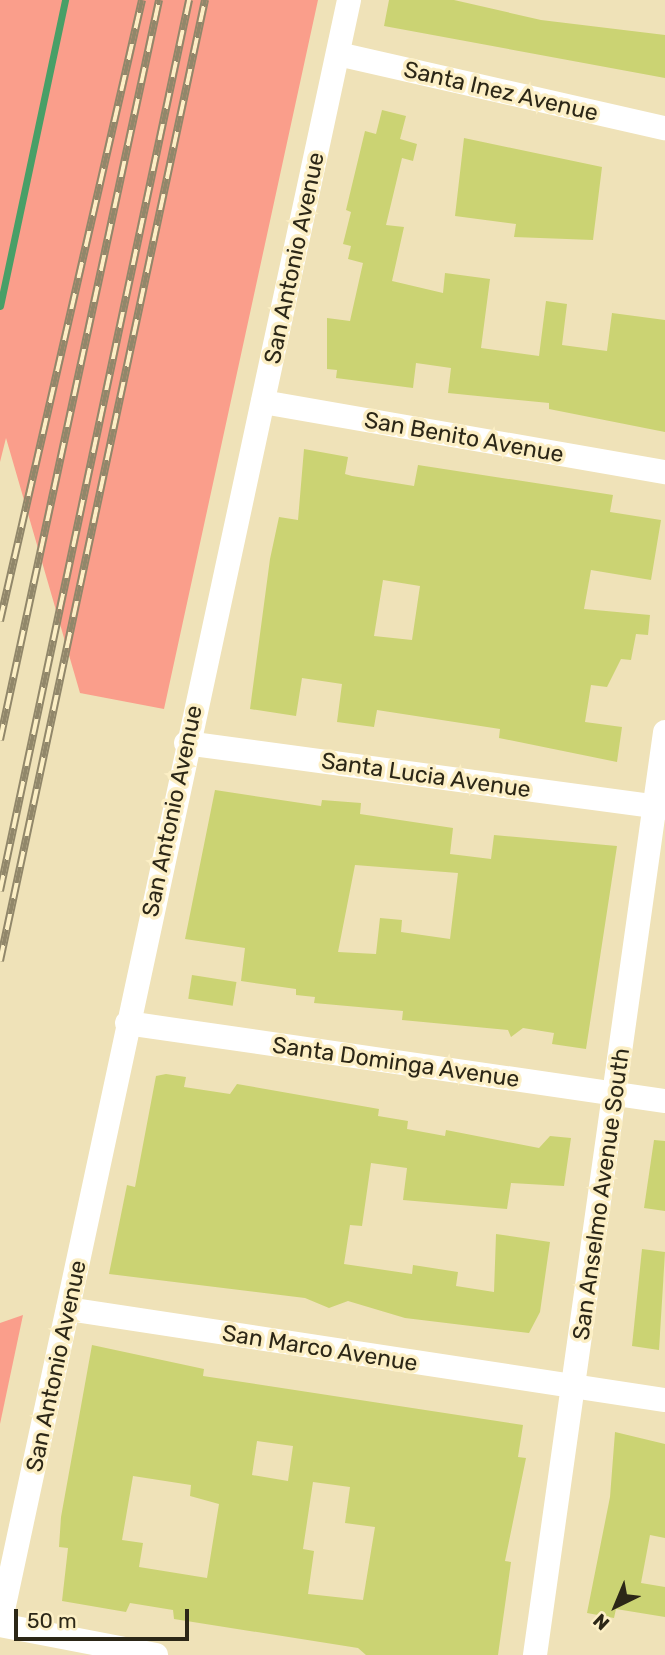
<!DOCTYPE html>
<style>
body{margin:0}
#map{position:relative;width:665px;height:1655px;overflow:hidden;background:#efe2b8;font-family:Rubik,sans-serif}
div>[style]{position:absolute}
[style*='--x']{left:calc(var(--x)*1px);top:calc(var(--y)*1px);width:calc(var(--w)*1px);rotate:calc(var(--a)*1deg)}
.green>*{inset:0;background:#fa9e8b}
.stream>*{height:7px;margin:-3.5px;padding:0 3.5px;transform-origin:3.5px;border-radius:3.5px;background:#489f67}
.building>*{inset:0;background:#cbd373;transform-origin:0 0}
.minor>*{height:24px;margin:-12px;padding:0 12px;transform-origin:12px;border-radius:12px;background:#fff}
.rail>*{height:8px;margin-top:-4px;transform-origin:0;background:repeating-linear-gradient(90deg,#fcefc5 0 16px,#91876a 0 32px);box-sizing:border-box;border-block:2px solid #91876a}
span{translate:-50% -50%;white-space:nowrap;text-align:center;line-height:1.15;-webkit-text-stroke:7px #fcefc5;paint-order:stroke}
.street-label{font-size:23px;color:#2c2717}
.north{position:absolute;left:581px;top:1571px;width:70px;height:70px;-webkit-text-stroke:5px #fcefc5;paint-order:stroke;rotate:223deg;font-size:19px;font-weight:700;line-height:28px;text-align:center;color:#2c2717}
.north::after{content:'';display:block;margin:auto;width:24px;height:32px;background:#2c2717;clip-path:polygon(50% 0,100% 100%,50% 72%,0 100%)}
.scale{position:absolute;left:14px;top:1609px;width:175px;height:32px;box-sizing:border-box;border:4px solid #2c2717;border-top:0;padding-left:9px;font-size:21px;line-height:24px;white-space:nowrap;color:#2c2717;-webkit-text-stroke:5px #fcefc5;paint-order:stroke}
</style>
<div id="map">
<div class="green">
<i style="clip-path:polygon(0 0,318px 0,164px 709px,80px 693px,6px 438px,0 462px)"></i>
<i style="clip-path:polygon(23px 1315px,0 1424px,0 1323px)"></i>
</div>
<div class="stream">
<i style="--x:0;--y:306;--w:313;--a:-78"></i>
</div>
<div class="building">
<i style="clip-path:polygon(389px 0,454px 0,541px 20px,665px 35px,665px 78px,384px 26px)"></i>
<i style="clip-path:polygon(382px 110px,406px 116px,400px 139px,417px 144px,413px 161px,402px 158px,386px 225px,404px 227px,392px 281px,443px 293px,445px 273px,490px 279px,481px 348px,539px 356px,546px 301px,567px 304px,562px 345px,607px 351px,612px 313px,665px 320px,665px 432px,549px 409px,549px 403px,448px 393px,451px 368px,416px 363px,413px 388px,336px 378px,337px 370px,327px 369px,327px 318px,350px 321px,363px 263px,348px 259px,351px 246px,343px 244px,351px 212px,346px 210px,365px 131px,376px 134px)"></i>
<i style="clip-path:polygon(464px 138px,602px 167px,593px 240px,514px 237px,516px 224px,455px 216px)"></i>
<i style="clip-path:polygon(evenodd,304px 449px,348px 457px,345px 474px,352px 476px,414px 486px,418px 465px,613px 495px,610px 512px,661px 520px,651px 580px,591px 570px,584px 609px,650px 615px,648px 635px,636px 634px,631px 660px,621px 659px,607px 687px,591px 685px,585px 722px,622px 727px,617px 762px,499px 738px,500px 729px,377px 710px,374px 727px,337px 722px,342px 684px,302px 678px,296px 716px,250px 709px,270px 559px,279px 517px,298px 520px,304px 449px,383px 580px,420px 586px,412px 640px,374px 636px,383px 580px)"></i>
<i style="clip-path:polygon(evenodd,215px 790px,321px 806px,322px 800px,361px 803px,360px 814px,453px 828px,450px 854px,491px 859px,494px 835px,617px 846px,586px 1049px,552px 1044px,554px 1033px,523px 1028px,511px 1037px,508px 1030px,402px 1020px,403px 1011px,314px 1003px,315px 997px,296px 995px,296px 989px,241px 981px,245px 948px,185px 939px,215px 790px,355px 865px,458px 873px,450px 939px,401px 932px,402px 920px,380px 918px,376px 954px,338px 952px,355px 865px)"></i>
<i style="left:192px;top:975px;width:45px;height:24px;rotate:9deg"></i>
<i style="clip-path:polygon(166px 1074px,186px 1077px,184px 1087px,230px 1094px,237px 1084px,379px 1109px,378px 1116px,408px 1121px,407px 1129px,445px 1136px,446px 1130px,539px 1148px,550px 1136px,571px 1138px,564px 1186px,511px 1183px,507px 1209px,403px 1200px,407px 1168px,371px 1163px,362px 1226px,350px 1225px,344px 1264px,412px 1274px,413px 1265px,458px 1272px,456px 1286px,494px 1292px,496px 1234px,550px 1242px,540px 1312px,529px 1333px,405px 1318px,348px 1301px,329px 1308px,305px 1298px,109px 1274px,127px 1185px,135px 1187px,156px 1076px)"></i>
<i style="clip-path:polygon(654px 1140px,665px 1141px,665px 1211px,644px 1208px)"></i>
<i style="clip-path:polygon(642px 1249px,665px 1252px,659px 1350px,632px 1346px)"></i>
<i style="clip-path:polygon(evenodd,92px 1345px,204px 1369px,203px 1376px,523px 1425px,518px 1457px,526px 1458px,505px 1561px,511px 1562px,498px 1655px,366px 1655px,358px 1648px,174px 1619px,173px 1610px,130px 1603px,126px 1612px,62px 1601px,68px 1548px,59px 1547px,61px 1517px,92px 1345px,257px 1441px,293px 1446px,288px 1481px,252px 1475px,257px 1441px,92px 1345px,133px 1476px,191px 1485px,190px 1496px,219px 1504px,207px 1578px,139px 1567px,143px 1543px,122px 1540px,133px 1476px,92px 1345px,313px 1482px,350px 1487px,345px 1523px,375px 1527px,363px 1600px,308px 1594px,314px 1551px,303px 1549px,313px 1482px)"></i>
<i style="clip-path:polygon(615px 1432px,665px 1444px,665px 1538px,650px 1535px,641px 1583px,665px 1587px,665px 1617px,616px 1609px,614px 1618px,587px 1613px,610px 1497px)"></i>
</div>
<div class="minor">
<i style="--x:338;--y:54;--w:335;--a:12.8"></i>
<i style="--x:263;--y:402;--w:408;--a:9.9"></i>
<i style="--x:186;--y:743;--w:483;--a:7.7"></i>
<i style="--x:127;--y:1023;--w:544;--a:8.25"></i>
<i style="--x:68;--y:1309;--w:604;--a:8.67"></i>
<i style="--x:0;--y:1624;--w:1661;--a:-77.87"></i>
<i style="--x:0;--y:1625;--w:159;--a:10.9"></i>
<i style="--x:535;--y:1655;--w:932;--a:-81.98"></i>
</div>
<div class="rail">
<i style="--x:0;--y:621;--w:637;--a:-77.12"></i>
<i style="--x:0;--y:740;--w:757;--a:-77.87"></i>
<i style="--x:0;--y:891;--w:911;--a:-78.02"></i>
<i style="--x:0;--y:961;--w:983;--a:-77.96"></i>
</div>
<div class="street-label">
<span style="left:501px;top:91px;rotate:13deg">Santa Inez Avenue</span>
<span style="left:294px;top:258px;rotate:-78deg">San Antonio Avenue</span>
<span style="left:464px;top:437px;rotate:10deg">San Benito Avenue</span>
<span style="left:426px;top:775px;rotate:8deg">Santa Lucia Avenue</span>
<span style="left:172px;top:811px;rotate:-78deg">San Antonio Avenue</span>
<span style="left:396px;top:1062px;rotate:8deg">Santa Dominga Avenue</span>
<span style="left:601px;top:1194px;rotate:-82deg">San Anselmo Avenue South</span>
<span style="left:320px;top:1348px;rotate:9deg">San Marco Avenue</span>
<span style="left:56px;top:1366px;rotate:-78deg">San Antonio Avenue</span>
</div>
<div class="north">N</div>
<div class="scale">50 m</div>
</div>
